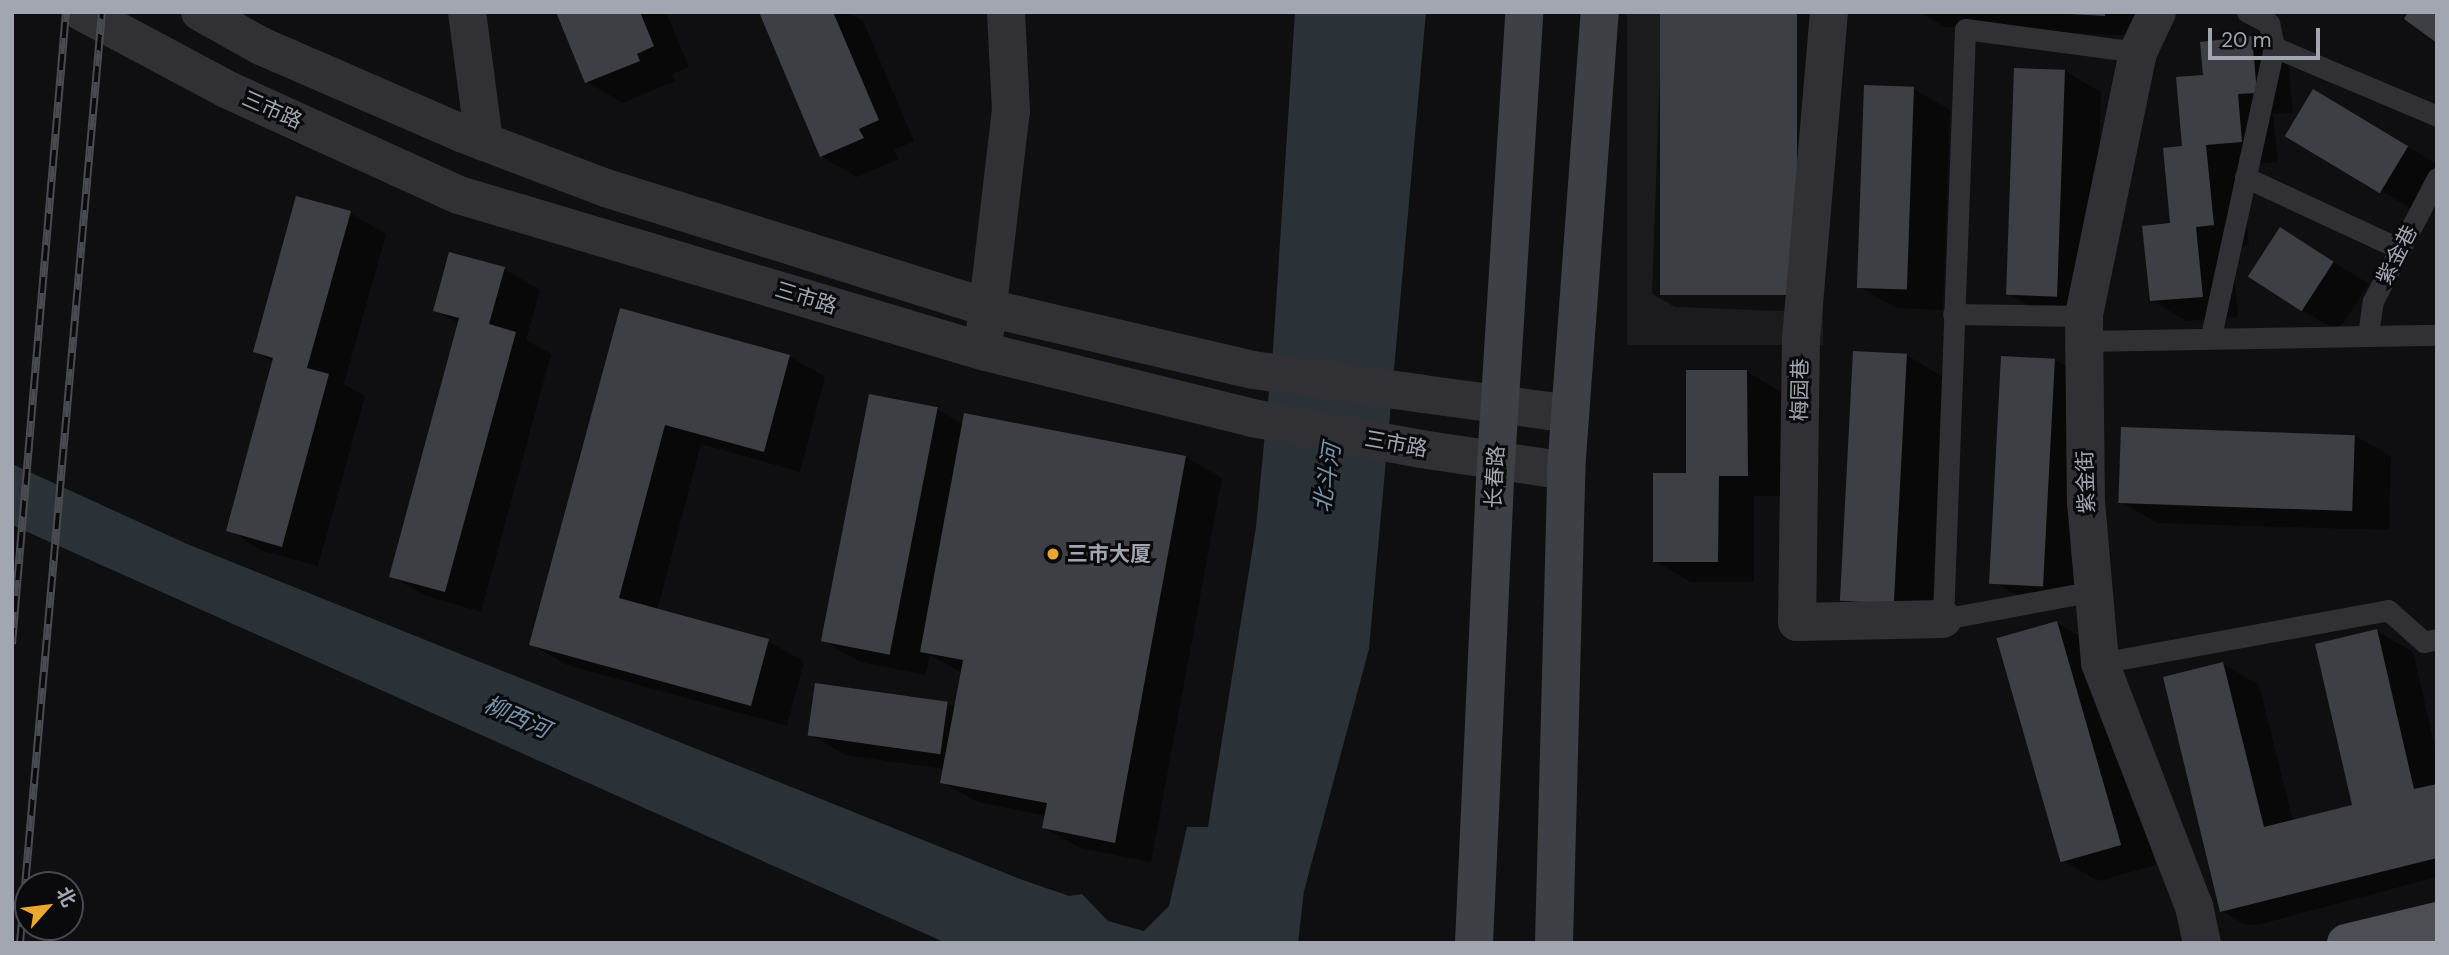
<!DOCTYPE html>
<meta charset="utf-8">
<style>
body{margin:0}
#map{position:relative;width:2449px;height:955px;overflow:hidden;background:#0f0f11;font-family:"DM Sans","Noto Sans SC",sans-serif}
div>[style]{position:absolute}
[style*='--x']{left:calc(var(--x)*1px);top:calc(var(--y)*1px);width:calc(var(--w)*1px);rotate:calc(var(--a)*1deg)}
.built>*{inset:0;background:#1b1b1e;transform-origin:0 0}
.water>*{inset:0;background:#2a3238}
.shadow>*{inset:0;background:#0007}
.building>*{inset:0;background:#3e3f44;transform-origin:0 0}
.service>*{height:21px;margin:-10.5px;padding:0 10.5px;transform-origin:10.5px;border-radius:10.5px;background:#313135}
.minor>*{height:38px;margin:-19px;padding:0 19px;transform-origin:19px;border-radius:19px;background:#313135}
.secondary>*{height:38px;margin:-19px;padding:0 19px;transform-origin:19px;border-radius:19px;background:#3f4045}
.primary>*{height:38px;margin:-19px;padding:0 19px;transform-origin:19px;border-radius:19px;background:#4d4e54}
.rail>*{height:8px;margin-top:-4px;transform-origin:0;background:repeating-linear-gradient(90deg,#0a0a0c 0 16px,#4a4b50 0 32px);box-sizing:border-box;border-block:2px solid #4a4b50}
.minor-bridge>*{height:38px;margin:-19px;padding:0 19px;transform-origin:19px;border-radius:19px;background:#313135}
.dots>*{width:19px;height:19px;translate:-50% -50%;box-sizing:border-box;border:4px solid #0a0a0c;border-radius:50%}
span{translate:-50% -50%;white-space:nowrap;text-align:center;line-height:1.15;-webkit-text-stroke:6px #0a0a0c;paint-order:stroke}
.street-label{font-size:21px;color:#a1a6b1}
.poi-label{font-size:21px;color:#a1a6b1;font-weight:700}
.left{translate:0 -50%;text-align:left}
.water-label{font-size:23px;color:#7894ac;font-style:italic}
.frame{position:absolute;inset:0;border:14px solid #a1a6b1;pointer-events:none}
.north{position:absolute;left:14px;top:871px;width:70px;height:70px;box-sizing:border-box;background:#0a0a0c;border:2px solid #46484e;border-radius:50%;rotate:62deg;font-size:19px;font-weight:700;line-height:28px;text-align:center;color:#a1a6b1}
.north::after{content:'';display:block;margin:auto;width:24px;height:32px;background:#eaa92e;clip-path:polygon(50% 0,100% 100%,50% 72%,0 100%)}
.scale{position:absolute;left:2208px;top:28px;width:112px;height:32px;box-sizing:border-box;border:4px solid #a1a6b1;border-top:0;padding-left:9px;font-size:21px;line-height:24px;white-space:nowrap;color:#a1a6b1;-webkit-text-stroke:5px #0a0a0c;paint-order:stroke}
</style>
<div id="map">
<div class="built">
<i style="left:1627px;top:12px;width:196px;height:333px"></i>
</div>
<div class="water">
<i style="clip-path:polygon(1295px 12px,1426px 12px,1369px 649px,1304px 891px,1298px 943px,946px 943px,12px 525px,12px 464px,187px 544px,1020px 879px,1069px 896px,1082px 894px,1108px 921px,1144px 931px,1169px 906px,1187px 827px,1208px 827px,1256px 527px,1273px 350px)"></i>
</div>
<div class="shadow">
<i style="clip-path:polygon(558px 12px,666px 12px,689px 67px,672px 74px,675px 81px,623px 103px,587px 82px)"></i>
<i style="clip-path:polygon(848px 12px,863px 21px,914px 141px,894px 150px,899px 159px,857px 177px,821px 156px,761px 13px)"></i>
<i style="clip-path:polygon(1662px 12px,1810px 12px,1809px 312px,1675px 307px,1652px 294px)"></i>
<i style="clip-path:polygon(1919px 12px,2142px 12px,2140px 36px,1945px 27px)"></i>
<i style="clip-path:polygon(2252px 38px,2288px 59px,2293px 113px,2273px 114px,2278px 162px,2241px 165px,2249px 245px,2232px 247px,2238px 317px,2187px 321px,2151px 300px,2172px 224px,2184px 148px,2205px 77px)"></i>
<i style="clip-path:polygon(2065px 71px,2101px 92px,2095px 316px,2045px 314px,2009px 294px)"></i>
<i style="clip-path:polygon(1914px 89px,1950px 110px,1943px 310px,1896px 308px,1860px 287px)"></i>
<i style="clip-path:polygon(2350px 112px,2437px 164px,2437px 178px,2417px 212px,2288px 136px)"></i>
<i style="clip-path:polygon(350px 213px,386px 234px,344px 384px,365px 396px,318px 566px,263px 551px,228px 530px,274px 362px,255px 351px)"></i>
<i style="clip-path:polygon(2280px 229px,2369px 284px,2338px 331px,2302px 310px)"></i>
<i style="clip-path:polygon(504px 269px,540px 290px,526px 340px,551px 354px,481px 612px,427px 596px,391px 576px,460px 324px,435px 310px)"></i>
<i style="clip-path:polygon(621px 310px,789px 356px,825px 377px,800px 472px,701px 444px,657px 611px,768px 641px,804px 662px,787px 726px,567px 665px,531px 644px)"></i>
<i style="clip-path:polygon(1906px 355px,1942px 376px,1932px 623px,1880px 621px,1844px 600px)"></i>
<i style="clip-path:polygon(2055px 360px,2091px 381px,2083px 605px,2032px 604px,1996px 583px)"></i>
<i style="clip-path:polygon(1747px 372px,1783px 393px,1783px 496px,1754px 496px,1754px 582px,1691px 582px,1655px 561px,1688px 475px)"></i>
<i style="clip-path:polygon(937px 409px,964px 425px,966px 415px,1186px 457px,1222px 478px,1151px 862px,1080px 848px,1044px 828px,1046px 816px,978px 802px,942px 782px,944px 769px,845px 755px,809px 734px,947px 703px,956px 708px,962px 673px,930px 655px,926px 675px,860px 662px,824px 641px)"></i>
<i style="clip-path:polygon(2355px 436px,2391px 456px,2389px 530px,2157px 523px,2121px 502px)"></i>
<i style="clip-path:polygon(2057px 623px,2093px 643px,2156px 865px,2098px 881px,2062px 860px)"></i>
<i style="clip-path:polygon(2377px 631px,2413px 652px,2437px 756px,2437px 877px,2257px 925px,2244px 924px,2222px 911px,2223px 664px,2259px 685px,2293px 821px,2355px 810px)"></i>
</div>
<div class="building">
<i style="clip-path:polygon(556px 12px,640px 12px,654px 46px,637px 54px,640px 61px,585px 83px)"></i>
<i style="clip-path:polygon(759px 12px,833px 12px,879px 120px,859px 129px,864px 138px,820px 157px)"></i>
<i style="left:1660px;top:12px;width:137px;height:283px"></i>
<i style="clip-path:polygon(2070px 12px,2105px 12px,2105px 16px,2070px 14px)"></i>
<i style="clip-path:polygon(2408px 12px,2437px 12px,2437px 43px,2404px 19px)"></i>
<i style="clip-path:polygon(2252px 36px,2257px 93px,2238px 94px,2242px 142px,2206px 145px,2214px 225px,2196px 227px,2203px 297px,2150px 301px,2142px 226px,2170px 223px,2163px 148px,2182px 146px,2176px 77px,2203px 75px,2200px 42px)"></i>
<i style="left:2014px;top:68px;width:51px;height:227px;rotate:2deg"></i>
<i style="left:1864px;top:85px;width:50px;height:203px;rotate:2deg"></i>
<i style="left:2313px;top:89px;width:111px;height:55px;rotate:31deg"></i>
<i style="clip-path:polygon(296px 196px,351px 211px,307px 368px,329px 374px,282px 547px,226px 531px,273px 358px,253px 352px)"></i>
<i style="left:2280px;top:227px;width:64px;height:59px;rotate:33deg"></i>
<i style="clip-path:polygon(449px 252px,505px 267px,489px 324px,516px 332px,445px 592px,389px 577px,459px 318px,433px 311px)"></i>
<i style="clip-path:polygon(620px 308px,790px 355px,764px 452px,665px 425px,619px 598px,769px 639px,751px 706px,529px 645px)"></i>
<i style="left:1853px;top:351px;width:54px;height:250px;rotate:3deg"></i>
<i style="left:2001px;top:356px;width:54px;height:228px;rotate:3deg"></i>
<i style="clip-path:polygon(1686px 370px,1747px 370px,1748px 476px,1719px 476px,1718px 562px,1653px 562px,1653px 473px,1686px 473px)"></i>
<i style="left:869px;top:394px;width:70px;height:252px;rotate:11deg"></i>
<i style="clip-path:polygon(964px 413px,1186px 456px,1115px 843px,1042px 828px,1047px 803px,940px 783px,963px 660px,920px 652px)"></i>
<i style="left:2121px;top:427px;width:234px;height:76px;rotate:2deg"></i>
<i style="left:2057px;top:621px;width:233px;height:63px;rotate:74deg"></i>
<i style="clip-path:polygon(2377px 629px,2414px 789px,2437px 784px,2437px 858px,2220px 912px,2163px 677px,2223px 662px,2264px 827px,2352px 805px,2315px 644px)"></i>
<i style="left:815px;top:683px;width:134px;height:53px;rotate:8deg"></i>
</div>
<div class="service">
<i style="--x:2247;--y:12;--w:25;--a:27"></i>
<i style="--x:2269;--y:23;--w:25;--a:78"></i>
<i style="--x:2274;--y:47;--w:177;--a:22.9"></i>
<i style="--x:2245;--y:177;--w:171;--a:24.9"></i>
<i style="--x:1953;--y:314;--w:131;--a:0.9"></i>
<i style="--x:2368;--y:335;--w:34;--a:-82"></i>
<i style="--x:2373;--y:301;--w:139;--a:-62.5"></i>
<i style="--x:2211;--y:336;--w:296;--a:-77.7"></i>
<i style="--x:2082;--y:341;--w:355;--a:-1"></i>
<i style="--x:2094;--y:591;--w:154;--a:169.5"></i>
<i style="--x:1943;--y:619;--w:590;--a:-87.86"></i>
<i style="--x:1965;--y:29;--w:175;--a:7.6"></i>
<i style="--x:2100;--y:663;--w:293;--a:-10.4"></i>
<i style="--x:2388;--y:610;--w:48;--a:41.6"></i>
<i style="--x:2424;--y:642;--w:13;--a:-13"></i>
</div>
<div class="minor">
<i style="--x:82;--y:12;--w:163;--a:28.1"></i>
<i style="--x:226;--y:89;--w:256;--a:24.5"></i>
<i style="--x:459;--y:195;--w:546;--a:16.61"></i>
<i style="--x:982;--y:351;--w:278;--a:13.9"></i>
<i style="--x:200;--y:12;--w:70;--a:29.1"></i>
<i style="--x:261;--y:46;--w:218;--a:23.5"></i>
<i style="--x:461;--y:133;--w:155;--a:20.8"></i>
<i style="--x:606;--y:188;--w:400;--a:17.4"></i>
<i style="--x:988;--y:308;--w:272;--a:13.2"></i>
<i style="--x:467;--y:12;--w:131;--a:82.5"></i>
<i style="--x:1829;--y:12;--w:327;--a:94.9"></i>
<i style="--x:1801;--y:338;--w:284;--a:90.8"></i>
<i style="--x:1797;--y:622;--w:146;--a:-1.2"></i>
<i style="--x:2157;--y:12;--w:44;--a:115.4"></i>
<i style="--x:2138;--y:52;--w:269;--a:101.6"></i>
<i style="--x:2084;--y:316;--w:186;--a:89.4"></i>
<i style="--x:2086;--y:502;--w:162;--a:85"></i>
<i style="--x:2100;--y:663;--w:261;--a:68.9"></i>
<i style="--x:2194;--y:906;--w:38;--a:78"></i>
<i style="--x:985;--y:331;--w:222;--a:-83.3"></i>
<i style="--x:1011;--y:111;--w:99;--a:-92.9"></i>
<i style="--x:1423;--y:394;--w:148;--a:7.7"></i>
<i style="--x:1421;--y:449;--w:147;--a:8.6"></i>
</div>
<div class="secondary">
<i style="--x:1474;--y:943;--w:481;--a:-87.4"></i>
<i style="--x:1496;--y:463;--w:452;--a:-86.4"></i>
<i style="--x:1554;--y:943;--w:472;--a:-88.5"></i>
<i style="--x:1566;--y:471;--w:460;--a:-85.8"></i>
</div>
<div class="primary">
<i style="--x:2346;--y:943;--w:94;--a:-13.6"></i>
</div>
<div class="rail">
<i style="--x:12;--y:644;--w:634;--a:-85.12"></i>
<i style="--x:20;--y:943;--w:935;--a:-84.97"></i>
</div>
<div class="minor-bridge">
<i style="--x:1253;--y:370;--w:172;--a:8"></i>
<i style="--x:1252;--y:418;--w:172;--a:10.4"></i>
</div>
<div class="dots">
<i style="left:1053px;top:554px;background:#eaa92e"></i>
</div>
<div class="street-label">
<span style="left:272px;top:110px;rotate:24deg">三市路</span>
<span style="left:2397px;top:255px;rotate:-63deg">紫金巷</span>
<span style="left:806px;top:298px;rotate:17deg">三市路</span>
<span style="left:1800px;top:390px;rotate:-89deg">梅园巷</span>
<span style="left:1396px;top:444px;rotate:10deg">三市路</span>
<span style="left:1495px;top:477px;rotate:-87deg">长春路</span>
<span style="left:2086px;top:482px;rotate:-92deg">紫金街</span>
</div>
<div class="poi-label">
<span class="left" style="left:1067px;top:554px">三市大厦</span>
</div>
<div class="water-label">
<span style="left:1327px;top:478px;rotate:-81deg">北斗河</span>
<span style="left:517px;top:717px;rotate:24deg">柳西河</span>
</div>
<div class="frame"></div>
<div class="north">北</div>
<div class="scale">20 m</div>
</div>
